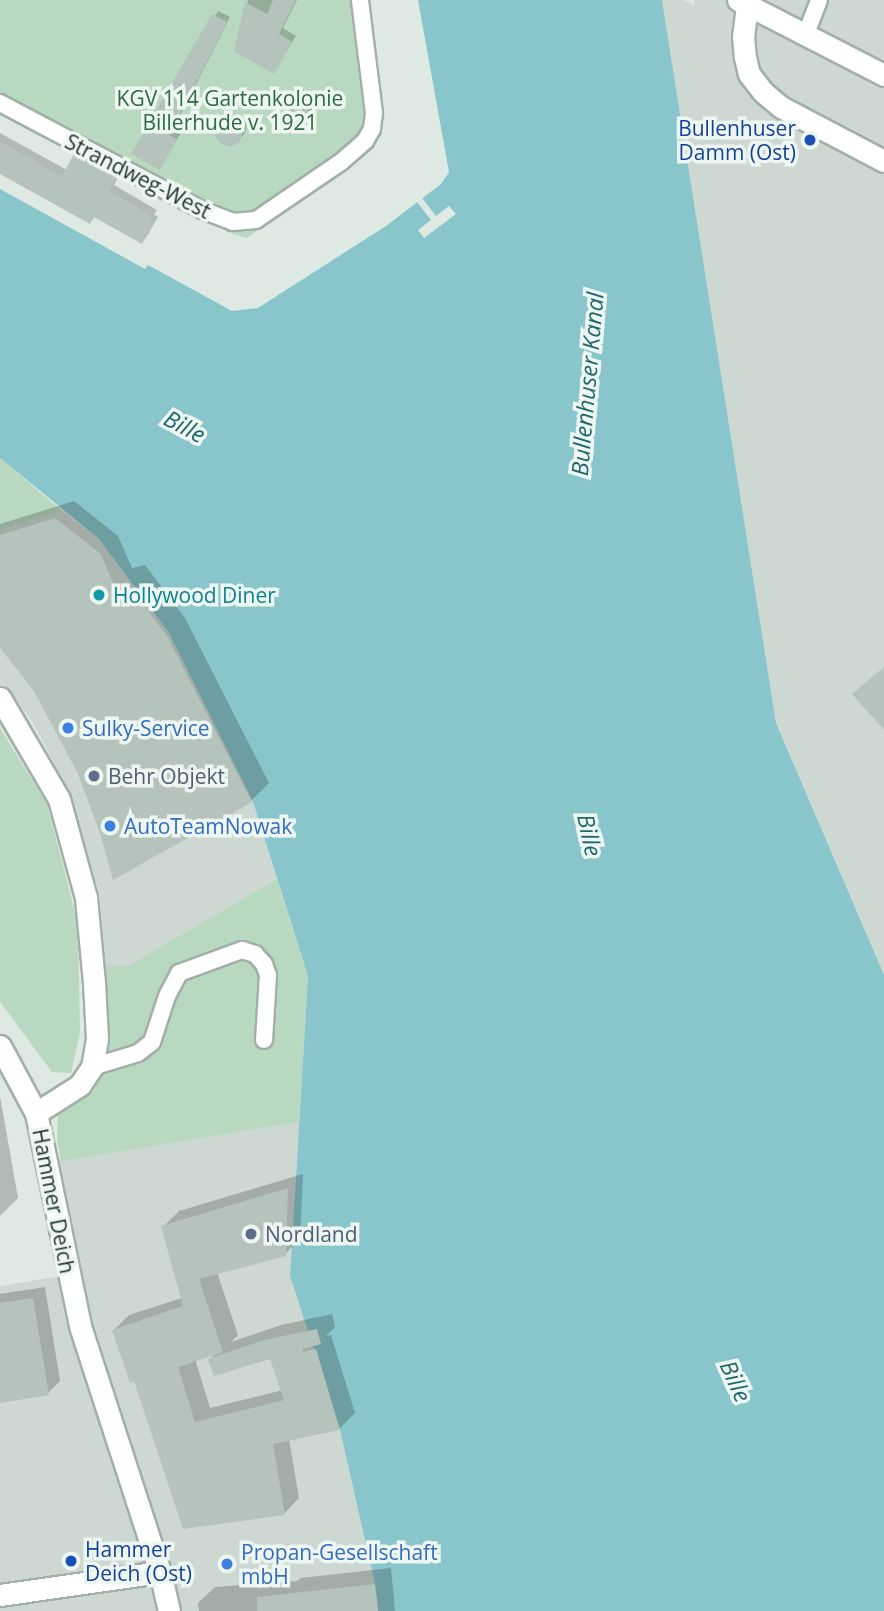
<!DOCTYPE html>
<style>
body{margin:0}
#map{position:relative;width:884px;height:1611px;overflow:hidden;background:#dee9e3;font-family:"Open Sans",sans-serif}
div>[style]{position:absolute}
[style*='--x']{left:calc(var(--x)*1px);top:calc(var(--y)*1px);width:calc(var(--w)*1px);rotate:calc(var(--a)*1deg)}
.built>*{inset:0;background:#cdd8d2}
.green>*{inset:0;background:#b8d9bf}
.water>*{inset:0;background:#89c6cb}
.pier>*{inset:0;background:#dee9e3}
.shadow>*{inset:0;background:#0003}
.building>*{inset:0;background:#b4c3bc;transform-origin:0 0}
.roads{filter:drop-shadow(2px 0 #a2b0a9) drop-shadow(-2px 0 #a2b0a9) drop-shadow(0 2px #a2b0a9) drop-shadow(0 -2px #a2b0a9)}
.service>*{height:16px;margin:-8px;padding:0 8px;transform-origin:8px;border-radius:8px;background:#fff}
.minor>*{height:21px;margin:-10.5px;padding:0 10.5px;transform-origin:10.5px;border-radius:10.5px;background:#fff}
.tertiary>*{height:21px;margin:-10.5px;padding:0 10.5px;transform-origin:10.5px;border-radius:10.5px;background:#fff}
.dots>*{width:19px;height:19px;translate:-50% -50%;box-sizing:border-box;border:4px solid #eef6f2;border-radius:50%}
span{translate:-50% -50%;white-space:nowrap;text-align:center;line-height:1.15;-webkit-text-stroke:7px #eef6f2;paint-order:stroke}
.park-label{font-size:21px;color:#2e6b41}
.transit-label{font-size:21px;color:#164399}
.right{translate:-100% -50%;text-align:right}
.left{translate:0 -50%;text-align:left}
.street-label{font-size:21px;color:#21372f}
.culture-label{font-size:21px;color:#0d838f}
.shop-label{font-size:21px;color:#366cbe}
.service-label{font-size:21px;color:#4e5e75}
.water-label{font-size:23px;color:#20676e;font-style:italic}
</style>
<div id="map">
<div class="built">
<i style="clip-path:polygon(662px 0,684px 0,694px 5px,694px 0,884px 0,884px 975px,776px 723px)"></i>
<i style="clip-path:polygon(62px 511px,99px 539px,169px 633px,253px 802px,277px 879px,130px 966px,103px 967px,100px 896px,70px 794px,32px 721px,4px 684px,0 689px,0 530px)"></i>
<i style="clip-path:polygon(299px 1122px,290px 1276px,340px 1430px,375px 1584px,378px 1611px,0 1611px,0 1286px,68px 1275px,45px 1162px)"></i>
</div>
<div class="green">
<i style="clip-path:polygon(0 0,368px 0,379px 81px,381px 130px,360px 157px,247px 238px,230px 233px,0 112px)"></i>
<i style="clip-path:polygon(0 458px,62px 511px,0 530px)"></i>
<i style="clip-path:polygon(0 728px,47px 804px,78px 924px,80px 1032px,71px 1073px,52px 1072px,0 1002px)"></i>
<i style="clip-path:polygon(277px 879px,308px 976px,299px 1122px,61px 1161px,57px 1140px,58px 1114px,95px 1089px,109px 1034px,103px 967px,130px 965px)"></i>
</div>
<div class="water">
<i style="clip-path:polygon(418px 0,662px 0,776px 723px,884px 975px,884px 1611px,378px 1611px,375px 1584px,340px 1430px,290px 1276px,308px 976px,253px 802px,169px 633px,99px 539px,0 458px,0 189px,145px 269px,148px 265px,232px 311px,258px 308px,386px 226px,441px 184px,449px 172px)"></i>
</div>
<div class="pier">
<i style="clip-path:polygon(422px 198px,436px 216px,449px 206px,456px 214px,424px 238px,418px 230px,431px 220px,417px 202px)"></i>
</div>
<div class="shadow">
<i style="clip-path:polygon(248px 0,297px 0,283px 28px,296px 36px,274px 71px,236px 50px)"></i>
<i style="clip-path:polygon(218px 11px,230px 17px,173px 129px,181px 133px,160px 168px,134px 153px)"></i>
<i style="clip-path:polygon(300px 97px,316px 107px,301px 128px,294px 103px)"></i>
<i style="clip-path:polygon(227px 113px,242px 117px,247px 124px,245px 133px,239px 140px,221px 119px)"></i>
<i style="clip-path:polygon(0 133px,67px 170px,81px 150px,121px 171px,114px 185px,157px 210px,154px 215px,158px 217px,147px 236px,142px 242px,96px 216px,90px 222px,0 172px)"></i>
<i style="clip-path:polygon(74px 501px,118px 536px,132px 568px,145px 565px,185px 618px,269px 783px,251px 801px,102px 832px,80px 774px,35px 690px,0 645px,0 524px)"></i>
<i style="clip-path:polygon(0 1096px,18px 1198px,0 1216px)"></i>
<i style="clip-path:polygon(evenodd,303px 1174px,300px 1239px,285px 1254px,217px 1272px,238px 1335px,231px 1342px,281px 1325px,332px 1314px,335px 1327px,326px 1336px,331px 1335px,355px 1413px,340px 1428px,289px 1439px,299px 1498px,284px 1514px,135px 1379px,114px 1330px,129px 1315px,182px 1298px,163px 1227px,179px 1211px,303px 1174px,217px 1352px,210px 1359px,272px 1357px,283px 1390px,210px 1408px,195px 1359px,217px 1352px)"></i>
<i style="clip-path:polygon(45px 1287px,60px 1381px,48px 1393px,0 1402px,0 1294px)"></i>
<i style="clip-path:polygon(391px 1568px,395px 1611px,199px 1611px,198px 1603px,215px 1587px,298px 1581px,301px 1578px)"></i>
</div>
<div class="building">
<i style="clip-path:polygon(273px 0,296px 0,279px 34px,292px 42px,274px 74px,234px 51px,245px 2px,267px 14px)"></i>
<i style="clip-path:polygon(212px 14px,227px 22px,169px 135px,177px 139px,160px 170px,131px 154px)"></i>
<i style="left:293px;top:102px;width:22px;height:20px;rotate:30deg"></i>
<i style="clip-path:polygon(219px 118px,237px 122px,243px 130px,240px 141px,232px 147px,221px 144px,215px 136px)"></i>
<i style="clip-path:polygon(0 142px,62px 176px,74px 154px,117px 177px,109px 191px,152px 216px,150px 221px,154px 223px,142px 244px,94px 217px,90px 224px,0 174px)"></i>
<i style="clip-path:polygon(55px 518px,101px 554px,114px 585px,127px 582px,167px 636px,252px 802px,113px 880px,100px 833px,78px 774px,34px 691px,0 648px,0 535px)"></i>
<i style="clip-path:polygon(884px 667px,884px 730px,852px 694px)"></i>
<i style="clip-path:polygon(288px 1188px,286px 1256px,199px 1279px,223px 1352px,178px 1367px,195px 1422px,284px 1400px,270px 1359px,214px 1376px,208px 1359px,264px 1340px,317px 1329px,321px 1344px,302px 1349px,303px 1352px,316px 1349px,340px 1430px,273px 1444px,285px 1515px,183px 1529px,134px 1381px,130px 1383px,112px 1330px,183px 1306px,161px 1226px)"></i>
<i style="clip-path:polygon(33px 1298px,49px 1395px,0 1403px,0 1303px)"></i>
<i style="clip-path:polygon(375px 1584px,378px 1611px,257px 1611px,257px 1597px)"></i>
</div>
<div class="roads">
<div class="service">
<i style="--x:806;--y:34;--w:36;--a:-69"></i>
<i style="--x:0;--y:103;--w:229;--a:27.9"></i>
<i style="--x:202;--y:210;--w:33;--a:21"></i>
<i style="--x:233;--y:222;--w:23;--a:-5"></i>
<i style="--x:256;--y:220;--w:103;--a:-34.3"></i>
<i style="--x:341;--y:162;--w:32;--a:-41"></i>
<i style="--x:365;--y:141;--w:14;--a:-60"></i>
<i style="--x:372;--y:129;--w:16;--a:-83"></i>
<i style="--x:374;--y:113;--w:114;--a:-97.1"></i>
<i style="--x:92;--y:1067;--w:48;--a:-16.9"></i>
<i style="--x:138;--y:1053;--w:18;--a:-38"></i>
<i style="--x:152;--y:1042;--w:48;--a:-71.9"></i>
<i style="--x:167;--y:996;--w:26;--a:-62"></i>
<i style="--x:179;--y:973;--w:67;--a:-20.1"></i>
<i style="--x:242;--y:950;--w:14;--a:17"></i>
<i style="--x:255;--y:954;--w:13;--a:48"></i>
<i style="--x:264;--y:964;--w:12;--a:70"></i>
<i style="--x:268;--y:975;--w:65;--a:93.5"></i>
</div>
<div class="minor">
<i style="--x:0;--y:698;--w:117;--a:59.7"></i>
<i style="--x:59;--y:799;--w:103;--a:74.7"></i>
<i style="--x:86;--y:898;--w:85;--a:84.6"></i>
<i style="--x:94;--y:983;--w:56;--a:86.9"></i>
<i style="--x:97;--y:1039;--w:28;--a:100"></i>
<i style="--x:92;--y:1067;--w:22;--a:124"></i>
<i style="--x:80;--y:1085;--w:52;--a:147.5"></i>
<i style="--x:0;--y:1046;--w:76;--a:61.8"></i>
<i style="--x:36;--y:1113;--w:217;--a:78.3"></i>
<i style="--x:80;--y:1326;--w:259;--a:72"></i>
<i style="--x:160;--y:1572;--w:40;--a:77"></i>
<i style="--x:0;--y:1595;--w:162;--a:-8.2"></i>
</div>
<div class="tertiary">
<i style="--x:738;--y:0;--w:164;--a:27.2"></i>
<i style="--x:747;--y:5;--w:31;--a:97"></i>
<i style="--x:743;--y:36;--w:21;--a:85"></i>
<i style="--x:745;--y:57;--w:17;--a:77"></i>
<i style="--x:749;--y:74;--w:23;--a:52"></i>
<i style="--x:763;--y:92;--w:23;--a:40"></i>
<i style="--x:781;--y:107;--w:116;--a:27.7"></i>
</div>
</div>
<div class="dots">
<i style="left:810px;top:140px;background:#1a4fb4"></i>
<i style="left:99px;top:595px;background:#0f9aa8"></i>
<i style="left:68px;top:728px;background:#3f7fe0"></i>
<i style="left:94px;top:776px;background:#5c6f8a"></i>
<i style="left:110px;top:826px;background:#3f7fe0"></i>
<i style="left:251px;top:1234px;background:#5c6f8a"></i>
<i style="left:71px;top:1561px;background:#1a4fb4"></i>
<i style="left:227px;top:1564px;background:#3f7fe0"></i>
</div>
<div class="park-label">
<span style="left:230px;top:110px">KGV 114 Gartenkolonie<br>Billerhude v. 1921</span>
</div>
<div class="transit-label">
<span class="right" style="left:796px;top:140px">Bullenhuser<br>Damm (Ost)</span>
<span class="left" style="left:85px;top:1561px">Hammer<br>Deich (Ost)</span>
</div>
<div class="street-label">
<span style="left:138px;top:176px;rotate:27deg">Strandweg-West</span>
<span style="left:54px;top:1201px;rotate:79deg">Hammer Deich</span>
</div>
<div class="culture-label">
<span class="left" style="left:113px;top:595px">Hollywood Diner</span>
</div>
<div class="shop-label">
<span class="left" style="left:82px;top:728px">Sulky-Service</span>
<span class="left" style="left:124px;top:826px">AutoTeamNowak</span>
<span class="left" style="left:241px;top:1564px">Propan-Gesellschaft<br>mbH</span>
</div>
<div class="service-label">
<span class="left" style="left:108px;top:776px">Behr Objekt</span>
<span class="left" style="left:265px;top:1234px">Nordland</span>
</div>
<div class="water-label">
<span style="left:587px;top:384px;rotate:-85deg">Bullenhuser Kanal</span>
<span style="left:185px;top:426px;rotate:28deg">Bille</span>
<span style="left:590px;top:835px;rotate:78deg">Bille</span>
<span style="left:736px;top:1381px;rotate:66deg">Bille</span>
</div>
</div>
